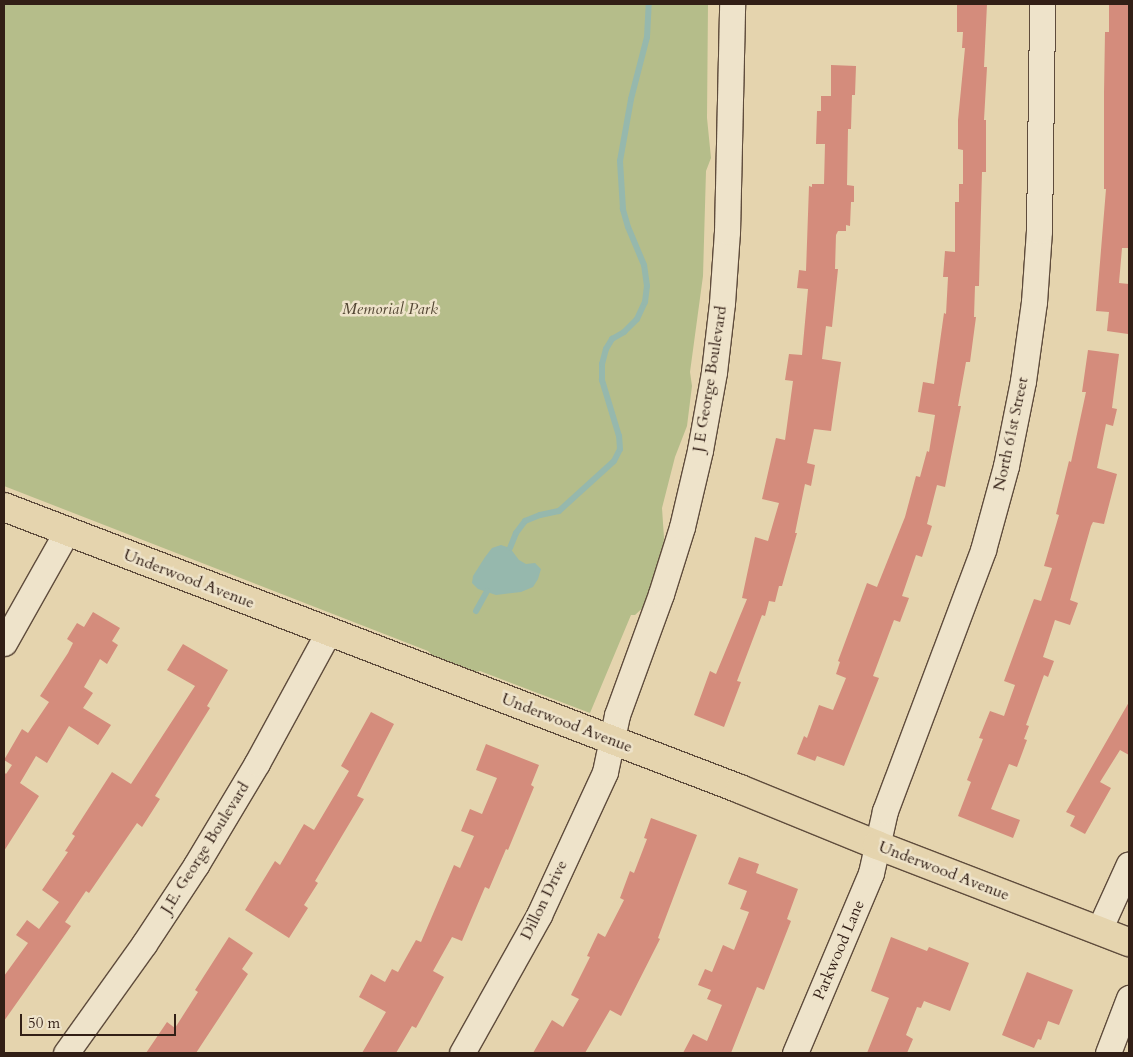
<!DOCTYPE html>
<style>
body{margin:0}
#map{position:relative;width:1133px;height:1057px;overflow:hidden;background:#e5d4ae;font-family:Cardo,serif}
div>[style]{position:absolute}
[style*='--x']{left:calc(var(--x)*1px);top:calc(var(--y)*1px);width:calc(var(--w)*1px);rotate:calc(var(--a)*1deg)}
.green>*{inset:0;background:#b5bd8a}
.water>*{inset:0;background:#96b8ad}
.stream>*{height:6px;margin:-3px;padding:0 3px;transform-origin:3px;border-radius:3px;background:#96b8ad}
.building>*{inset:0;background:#d48c7c}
.roads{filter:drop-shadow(1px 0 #5f4c3c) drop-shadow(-1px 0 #5f4c3c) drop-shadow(0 1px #5f4c3c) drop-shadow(0 -1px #5f4c3c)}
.minor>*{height:25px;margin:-12.5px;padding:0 12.5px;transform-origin:12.5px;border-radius:12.5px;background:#eee3ca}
.major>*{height:28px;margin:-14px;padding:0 14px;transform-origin:14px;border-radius:14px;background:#e5d4ae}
span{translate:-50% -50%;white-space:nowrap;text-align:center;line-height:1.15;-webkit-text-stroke:5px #eee3ca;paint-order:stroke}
.park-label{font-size:16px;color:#534633;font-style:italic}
.street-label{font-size:16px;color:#321f16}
.frame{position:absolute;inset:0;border:5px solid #321f16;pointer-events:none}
.scale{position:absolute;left:20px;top:1014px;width:156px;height:22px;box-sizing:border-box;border:2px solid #321f16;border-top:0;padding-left:6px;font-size:15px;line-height:18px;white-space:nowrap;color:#321f16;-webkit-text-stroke:4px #eee3ca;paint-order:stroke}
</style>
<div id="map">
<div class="green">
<i style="clip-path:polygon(4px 4px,708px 4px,707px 118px,711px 158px,706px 171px,703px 276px,690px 372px,692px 386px,687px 426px,675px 457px,662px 508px,664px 538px,662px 560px,649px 602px,635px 615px,631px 615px,590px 713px,480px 671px,471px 673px,436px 659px,428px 651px,4px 486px)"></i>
</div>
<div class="water">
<i style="clip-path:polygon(501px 545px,510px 548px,519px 560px,526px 564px,535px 563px,541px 569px,538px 579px,533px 587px,521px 592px,496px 595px,478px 589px,472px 583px,473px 576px,485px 557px,492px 548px)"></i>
</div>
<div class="stream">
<i style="--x:510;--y:548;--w:16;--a:-68"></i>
<i style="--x:516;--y:533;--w:15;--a:-53"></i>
<i style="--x:525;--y:521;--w:16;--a:-22"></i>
<i style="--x:540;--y:515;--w:19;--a:-12"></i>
<i style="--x:559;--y:511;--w:74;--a:-42.3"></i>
<i style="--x:614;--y:461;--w:13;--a:-63"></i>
<i style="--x:620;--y:449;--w:13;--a:-94"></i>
<i style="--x:619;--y:436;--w:59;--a:-106.9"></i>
<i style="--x:602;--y:380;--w:16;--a:-90"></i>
<i style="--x:602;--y:364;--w:16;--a:-75"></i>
<i style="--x:606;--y:349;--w:12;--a:-59"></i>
<i style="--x:612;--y:339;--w:14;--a:-30"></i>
<i style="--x:624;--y:332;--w:18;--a:-45"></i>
<i style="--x:637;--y:319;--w:19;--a:-65"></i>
<i style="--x:645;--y:302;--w:16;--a:-83"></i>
<i style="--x:647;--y:286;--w:21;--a:-98"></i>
<i style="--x:644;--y:265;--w:41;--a:-112.8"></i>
<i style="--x:628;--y:227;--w:19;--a:-106"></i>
<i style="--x:623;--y:209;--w:48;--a:-93.6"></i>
<i style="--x:620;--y:161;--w:63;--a:-79.9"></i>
<i style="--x:631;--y:99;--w:64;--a:-75.5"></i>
<i style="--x:647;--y:37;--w:33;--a:-87"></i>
<i style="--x:476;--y:611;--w:23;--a:-61"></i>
</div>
<div class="building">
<i style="clip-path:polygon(957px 4px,987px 4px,984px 67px,987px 67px,984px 120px,986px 120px,986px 172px,982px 172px,979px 286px,975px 286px,974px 317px,976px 317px,970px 362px,966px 362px,958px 406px,961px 406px,945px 487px,937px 485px,927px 524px,932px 526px,922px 557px,916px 555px,902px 596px,909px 598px,900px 622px,894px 620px,873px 676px,879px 678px,844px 766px,817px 756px,815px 761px,797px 754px,804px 736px,807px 738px,819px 705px,833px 710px,846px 678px,836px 674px,840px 662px,838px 661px,867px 583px,877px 587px,905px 517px,916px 476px,920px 477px,927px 451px,929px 452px,935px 415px,918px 412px,923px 382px,934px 384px,944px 313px,946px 314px,948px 277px,943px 277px,945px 251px,955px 252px,955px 202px,959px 202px,959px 184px,963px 184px,963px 150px,958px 149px,958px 120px,965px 48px,962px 48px,963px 32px,957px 32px)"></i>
<i style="clip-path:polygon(1109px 4px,1129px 4px,1129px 248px,1122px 248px,1119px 283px,1129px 284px,1128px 334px,1107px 331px,1109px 312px,1096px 311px,1106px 189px,1104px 189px,1104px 93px,1105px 32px,1109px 32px)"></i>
<i style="clip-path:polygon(831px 65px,856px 66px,855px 95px,852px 95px,851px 129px,848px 129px,847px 185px,854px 186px,854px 202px,851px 202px,850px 226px,846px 225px,846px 231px,838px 231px,836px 235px,835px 269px,838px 269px,832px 327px,826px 326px,822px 359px,841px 362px,831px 431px,814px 429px,807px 463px,815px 465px,811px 486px,805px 484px,795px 533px,797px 533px,782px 586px,779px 586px,775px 602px,769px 601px,765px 616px,762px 615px,737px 681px,741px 682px,724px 727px,694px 715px,710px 671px,716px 674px,747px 599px,742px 598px,755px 537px,768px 541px,779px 503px,762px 499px,776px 438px,785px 440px,793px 381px,785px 380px,789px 354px,802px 355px,808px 289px,797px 288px,799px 270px,806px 271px,809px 186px,812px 187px,812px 184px,824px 184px,825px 144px,816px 144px,817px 111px,821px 111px,821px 96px,831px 96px)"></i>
<i style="clip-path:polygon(1088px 350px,1119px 354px,1112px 408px,1117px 409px,1113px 426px,1106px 424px,1097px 468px,1117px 474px,1104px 524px,1093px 522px,1091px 526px,1070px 600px,1078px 603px,1070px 625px,1055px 620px,1043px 657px,1054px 661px,1048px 677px,1044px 675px,1026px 725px,1029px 726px,1024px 739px,1027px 740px,1017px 767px,1009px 764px,991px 809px,1020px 820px,1013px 838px,958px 816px,971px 782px,967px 780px,983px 739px,979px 738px,990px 711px,1004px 716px,1015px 685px,1004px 681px,1034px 599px,1041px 601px,1052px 568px,1044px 566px,1059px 515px,1056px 514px,1069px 461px,1071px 462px,1086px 392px,1082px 392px)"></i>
<i style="clip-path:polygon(93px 612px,120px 628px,112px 641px,118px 645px,107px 664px,100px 659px,84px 687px,93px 693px,83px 708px,111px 725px,98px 745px,69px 726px,47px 763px,36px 756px,20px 783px,39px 796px,4px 851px,4px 772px,6px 774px,12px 765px,4px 760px,22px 729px,28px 733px,49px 702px,40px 696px,68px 653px,73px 643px,67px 639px,77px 623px,84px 627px)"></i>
<i style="clip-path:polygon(183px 644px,228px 670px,207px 706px,210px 708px,155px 796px,160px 799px,142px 827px,137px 823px,89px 893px,86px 891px,65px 922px,71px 926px,4px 1021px,4px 976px,28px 943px,16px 935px,27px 920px,39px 929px,59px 902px,42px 890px,68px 852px,65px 851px,75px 836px,72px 834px,112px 772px,131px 784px,195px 686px,167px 670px)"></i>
<i style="clip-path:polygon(1129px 702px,1129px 755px,1120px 750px,1100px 782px,1111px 788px,1085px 834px,1070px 826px,1075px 816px,1066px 812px)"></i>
<i style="clip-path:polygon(371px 712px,394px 724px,357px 796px,364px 799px,315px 881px,318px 883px,304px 905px,308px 908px,289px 938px,245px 910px,275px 861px,280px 865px,304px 824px,314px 830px,349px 771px,341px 766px)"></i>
<i style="clip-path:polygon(486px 744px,539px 765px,531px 785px,534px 787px,508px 850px,506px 849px,489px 889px,485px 887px,462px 941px,452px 937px,433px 971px,444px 977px,416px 1028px,412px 1026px,396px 1053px,362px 1053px,386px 1012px,359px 997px,371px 974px,385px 982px,392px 969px,398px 972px,416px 940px,421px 942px,454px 865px,460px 868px,474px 836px,461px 831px,470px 809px,482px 814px,497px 778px,476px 770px)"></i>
<i style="clip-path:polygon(651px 818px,697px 835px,658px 938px,660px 939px,621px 1016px,610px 1010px,585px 1053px,533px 1053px,552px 1020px,563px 1027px,579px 999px,571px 995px,590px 957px,587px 956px,598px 933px,605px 937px,624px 900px,620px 898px,630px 871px,634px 873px,647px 839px,644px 838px)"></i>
<i style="clip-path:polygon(739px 857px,759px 864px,756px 873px,798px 889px,787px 919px,791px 921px,764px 990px,757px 987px,731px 1053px,683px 1053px,693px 1034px,707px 1041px,722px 1005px,707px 999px,711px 990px,698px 985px,705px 969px,712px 972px,723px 945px,734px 950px,749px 912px,740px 909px,747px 891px,728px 884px)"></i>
<i style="clip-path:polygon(229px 937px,253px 953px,242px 969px,248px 974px,196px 1053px,146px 1053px,167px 1022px,175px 1028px,198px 992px,195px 990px)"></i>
<i style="clip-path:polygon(891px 937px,927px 951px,929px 947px,969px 963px,950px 1011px,924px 1001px,921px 1008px,917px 1007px,906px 1035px,913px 1039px,907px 1053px,867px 1053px,889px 998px,871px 991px)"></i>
<i style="clip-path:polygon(1027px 972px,1073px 990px,1059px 1025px,1048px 1021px,1041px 1040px,1038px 1039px,1034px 1048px,1002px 1035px)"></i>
</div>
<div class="roads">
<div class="minor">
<i style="--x:4;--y:643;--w:129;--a:-60.6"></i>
<i style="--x:1099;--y:930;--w:72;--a:-65.6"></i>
<i style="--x:66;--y:1053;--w:134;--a:-54.4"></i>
<i style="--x:144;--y:944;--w:95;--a:-56.6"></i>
<i style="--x:196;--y:865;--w:119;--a:-59.1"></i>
<i style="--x:257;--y:763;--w:148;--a:-61.4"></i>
<i style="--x:462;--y:1053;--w:158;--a:-60.8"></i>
<i style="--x:539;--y:915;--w:157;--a:-65.2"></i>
<i style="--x:605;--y:772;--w:58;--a:-78.1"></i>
<i style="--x:617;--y:715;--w:129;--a:-70"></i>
<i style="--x:661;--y:594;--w:70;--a:-72.6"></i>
<i style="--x:682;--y:527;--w:79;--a:-76.8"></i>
<i style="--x:700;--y:450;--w:79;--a:-79.8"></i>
<i style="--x:714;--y:372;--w:69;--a:-83.4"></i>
<i style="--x:722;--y:303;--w:71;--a:-86"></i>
<i style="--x:727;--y:232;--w:228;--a:-88.7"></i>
<i style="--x:795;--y:1053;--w:195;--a:-67.1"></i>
<i style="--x:871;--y:873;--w:64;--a:-77.3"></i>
<i style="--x:885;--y:811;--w:279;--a:-69.4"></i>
<i style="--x:983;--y:550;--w:87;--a:-74.7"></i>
<i style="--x:1006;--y:466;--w:87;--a:-78.7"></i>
<i style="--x:1023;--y:381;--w:80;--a:-82.1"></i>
<i style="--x:1034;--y:302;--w:71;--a:-86"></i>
<i style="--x:1039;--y:231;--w:227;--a:-89.2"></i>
<i style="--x:1108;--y:1053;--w:59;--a:-69.1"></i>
</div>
<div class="major">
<i style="--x:4;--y:507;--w:788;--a:20.96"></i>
<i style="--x:740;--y:789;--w:148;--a:22.2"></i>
<i style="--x:877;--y:845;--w:270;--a:21.1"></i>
</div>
</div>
<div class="park-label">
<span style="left:390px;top:309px">Memorial Park</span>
</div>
<div class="street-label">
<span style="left:710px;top:379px;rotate:-81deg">J E George Boulevard</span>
<span style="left:1011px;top:434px;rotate:-78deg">North 61st Street</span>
<span style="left:189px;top:579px;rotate:21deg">Underwood Avenue</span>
<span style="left:567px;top:723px;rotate:21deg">Underwood Avenue</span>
<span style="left:205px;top:848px;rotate:-58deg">J.E. George Boulevard</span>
<span style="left:944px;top:871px;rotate:21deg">Underwood Avenue</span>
<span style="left:544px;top:900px;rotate:-64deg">Dillon Drive</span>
<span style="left:839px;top:950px;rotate:-67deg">Parkwood Lane</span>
</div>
<div class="frame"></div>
<div class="scale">50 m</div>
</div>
